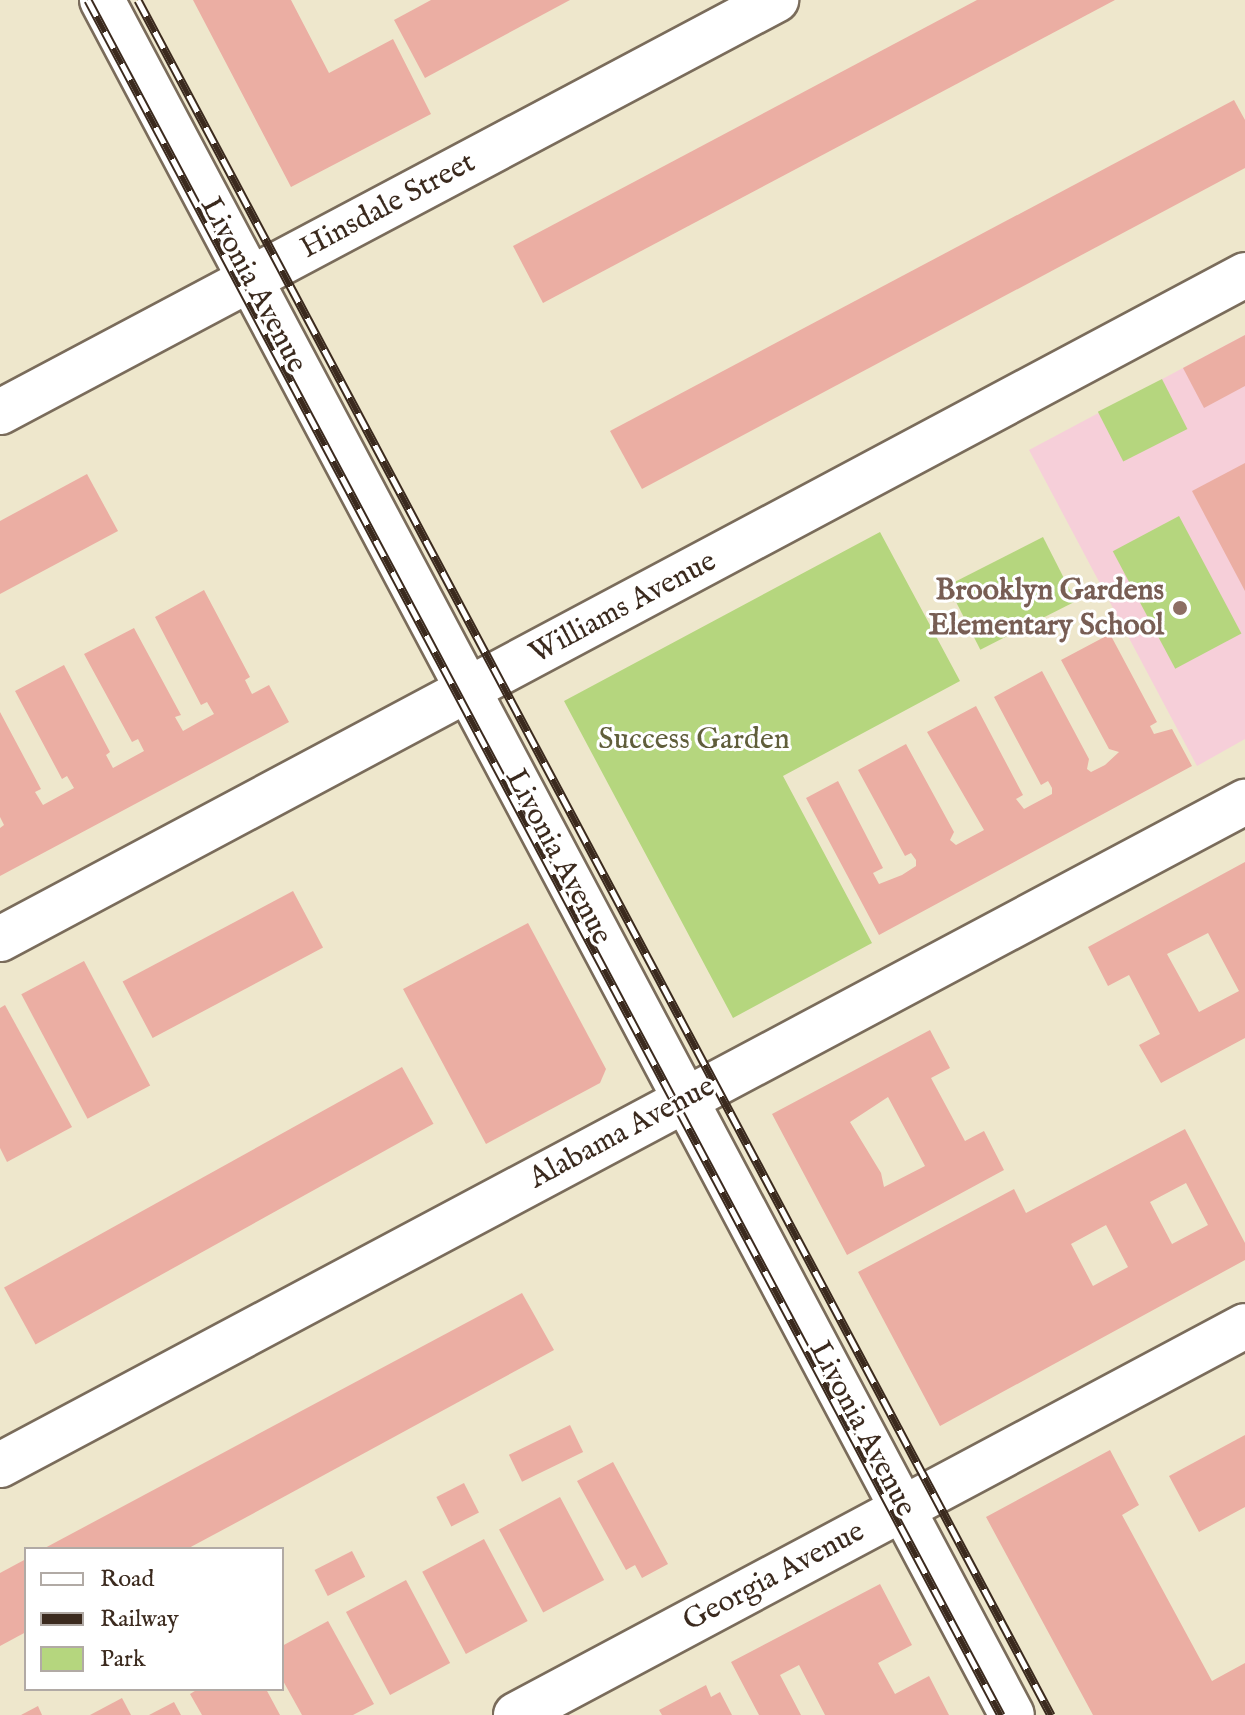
<!DOCTYPE html>
<style>
body{margin:0}
#map{position:relative;width:1245px;height:1715px;overflow:hidden;background:#eee7cc;font-family:"IM FELL English",serif}
div>[style]{position:absolute}
[style*='--x']{left:calc(var(--x)*1px);top:calc(var(--y)*1px);width:calc(var(--w)*1px);rotate:calc(var(--a)*1deg)}
.built>*{inset:0;background:#f6cfd9}
.green>*{inset:0;background:#b5d67e;transform-origin:0 0}
.building>*{inset:0;background:#ebaea3;transform-origin:0 0}
.roads{filter:drop-shadow(2px 0 #7a6c5b) drop-shadow(-2px 0 #7a6c5b) drop-shadow(0 2px #7a6c5b) drop-shadow(0 -2px #7a6c5b)}
.minor>*{height:44px;margin:-22px;padding:0 22px;transform-origin:22px;border-radius:22px;background:#fff}
.rail>*{height:9px;margin-top:-4.5px;transform-origin:0;background:repeating-linear-gradient(90deg,#fff 0 18px,#3b2a1e 0 36px);box-sizing:border-box;border-block:2px solid #3b2a1e}
.dots>*{width:22px;height:22px;translate:-50% -50%;box-sizing:border-box;border:4px solid #fff;border-radius:50%}
span{translate:-50% -50%;white-space:nowrap;text-align:center;line-height:1.15;-webkit-text-stroke:6px #fff;paint-order:stroke}
.street-label{font-size:30px;color:#3b2a1e}
.education-label{font-size:30px;color:#785e54;font-weight:700}
.right{translate:-100% -50%;text-align:right}
.park-label{font-size:30px;color:#605e3b}
.legend{position:absolute;left:24px;top:1547px;width:260px;height:144px;box-sizing:border-box;background:#fff;border:2px solid #b1aaa5;margin:0;padding:10px 14px;list-style:none;font-size:24px;color:#3b2a1e}
.legend li{display:flex;align-items:center;gap:16px;height:40px}
.legend b{width:40px;border:2px solid #b1aaa5}
</style>
<div id="map">
<div class="built">
<i style="clip-path:polygon(1245px 335px,1245px 739px,1197px 766px,1029px 450px)"></i>
</div>
<div class="green">
<i style="left:1162px;top:379px;width:56px;height:72px;rotate:63deg"></i>
<i style="left:1179px;top:516px;width:133px;height:75px;rotate:62deg"></i>
<i style="clip-path:polygon(880px 532px,960px 681px,783px 776px,872px 943px,733px 1018px,564px 701px)"></i>
<i style="left:1043px;top:537px;width:72px;height:107px;rotate:63deg"></i>
</div>
<div class="building">
<i style="clip-path:polygon(193px 0,291px 0,329px 73px,393px 39px,431px 114px,291px 187px)"></i>
<i style="clip-path:polygon(431px 0,570px 0,425px 78px,394px 20px)"></i>
<i style="clip-path:polygon(977px 0,1115px 0,543px 303px,513px 246px)"></i>
<i style="clip-path:polygon(1234px 100px,1245px 120px,1245px 168px,642px 489px,610px 431px)"></i>
<i style="clip-path:polygon(1245px 335px,1245px 386px,1204px 408px,1183px 368px)"></i>
<i style="clip-path:polygon(1245px 463px,1245px 591px,1192px 491px)"></i>
<i style="clip-path:polygon(87px 474px,118px 531px,0 594px,0 521px)"></i>
<i style="clip-path:polygon(204px 590px,250px 677px,245px 680px,252px 694px,269px 685px,289px 722px,0 876px,0 828px,4px 825px,0 817px,0 712px,41px 789px,35px 792px,43px 805px,74px 788px,67px 776px,62px 779px,15px 691px,64px 665px,110px 752px,106px 755px,113px 768px,144px 751px,138px 739px,132px 742px,84px 654px,134px 628px,181px 715px,175px 717px,183px 731px,199px 722px,214px 714px,207px 702px,201px 705px,155px 617px)"></i>
<i style="clip-path:polygon(1110px 634px,1157px 722px,1150px 726px,1154px 734px,1172px 729px,1192px 766px,879px 935px,806px 798px,838px 781px,883px 868px,873px 873px,879px 884px,902px 875px,916px 866px,916px 860px,911px 853px,905px 856px,858px 770px,906px 744px,954px 832px,950px 840px,956px 845px,984px 830px,927px 732px,976px 706px,1023px 795px,1016px 799px,1024px 809px,1052px 794px,1052px 788px,1048px 781px,1041px 785px,994px 697px,1042px 671px,1089px 759px,1087px 769px,1091px 772px,1105px 765px,1119px 752px,1109px 749px,1061px 660px)"></i>
<i style="clip-path:polygon(evenodd,1245px 862px,1245px 1038px,1161px 1083px,1139px 1045px,1160px 1034px,1129px 975px,1108px 986px,1088px 947px,1245px 862px,1208px 933px,1239px 991px,1199px 1012px,1167px 954px,1208px 933px)"></i>
<i style="left:293px;top:891px;width:64px;height:193px;rotate:62deg"></i>
<i style="clip-path:polygon(528px 923px,606px 1069px,600px 1083px,486px 1144px,403px 989px)"></i>
<i style="left:84px;top:961px;width:141px;height:71px;rotate:62deg"></i>
<i style="clip-path:polygon(5px 1005px,72px 1127px,7px 1162px,0 1148px,0 1008px)"></i>
<i style="clip-path:polygon(evenodd,930px 1030px,950px 1068px,931px 1078px,965px 1141px,984px 1131px,1004px 1170px,847px 1255px,772px 1114px,930px 1030px,888px 1097px,925px 1166px,884px 1187px,881px 1173px,850px 1122px,888px 1097px)"></i>
<i style="left:402px;top:1067px;width:65px;height:455px;rotate:61deg"></i>
<i style="clip-path:polygon(evenodd,1185px 1129px,1245px 1243px,1245px 1260px,940px 1426px,858px 1272px,1014px 1189px,1026px 1213px,1185px 1129px,1186px 1183px,1208px 1225px,1172px 1244px,1150px 1202px,1186px 1183px,1185px 1129px,1106px 1225px,1128px 1267px,1093px 1286px,1071px 1244px,1106px 1225px)"></i>
<i style="clip-path:polygon(522px 1293px,554px 1350px,243px 1519px,187px 1549px,43px 1549px)"></i>
<i style="left:570px;top:1425px;width:30px;height:68px;rotate:64deg"></i>
<i style="clip-path:polygon(1245px 1435px,1245px 1507px,1199px 1532px,1169px 1476px)"></i>
<i style="clip-path:polygon(1110px 1450px,1139px 1505px,1122px 1515px,1212px 1681px,1245px 1663px,1245px 1715px,1093px 1715px,986px 1517px)"></i>
<i style="clip-path:polygon(613px 1462px,668px 1564px,642px 1578px,635px 1565px,626px 1570px,577px 1481px)"></i>
<i style="left:464px;top:1483px;width:33px;height:31px;rotate:63deg"></i>
<i style="left:560px;top:1497px;width:94px;height:69px;rotate:62deg"></i>
<i style="left:484px;top:1539px;width:93px;height:70px;rotate:62deg"></i>
<i style="left:352px;top:1551px;width:29px;height:42px;rotate:63deg"></i>
<i style="clip-path:polygon(26px 1559px,26px 1632px,0 1646px,0 1573px)"></i>
<i style="left:406px;top:1580px;width:94px;height:68px;rotate:62deg"></i>
<i style="clip-path:polygon(880px 1584px,912px 1645px,878px 1663px,895px 1694px,929px 1676px,949px 1715px,825px 1715px,799px 1665px,780px 1675px,801px 1715px,759px 1715px,731px 1662px)"></i>
<i style="clip-path:polygon(328px 1621px,374px 1704px,353px 1715px,302px 1715px,282px 1679px,282px 1646px)"></i>
<i style="clip-path:polygon(706px 1685px,711px 1697px,720px 1692px,732px 1715px,662px 1715px,659px 1710px)"></i>
<i style="clip-path:polygon(198px 1689px,266px 1689px,280px 1715px,202px 1715px,190px 1694px)"></i>
<i style="clip-path:polygon(122px 1698px,131px 1715px,90px 1715px)"></i>
<i style="clip-path:polygon(174px 1702px,181px 1715px,149px 1715px)"></i>
<i style="clip-path:polygon(38px 1706px,42px 1715px,21px 1715px)"></i>
</div>
<div class="roads">
<div class="minor">
<i style="--x:102;--y:0;--w:1941;--a:62.05"></i>
<i style="--x:0;--y:412;--w:879;--a:-27.97"></i>
<i style="--x:0;--y:939;--w:1411;--a:-28.07"></i>
<i style="--x:0;--y:1465;--w:1411;--a:-28.04"></i>
<i style="--x:516;--y:1715;--w:826;--a:-28.08"></i>
</div>
</div>
<div class="rail">
<i style="--x:88;--y:0;--w:1943;--a:61.97"></i>
<i style="--x:138;--y:0;--w:1943;--a:61.97"></i>
</div>
<div class="dots">
<i style="left:1180px;top:608px;background:#8d6e63"></i>
</div>
<div class="street-label">
<span style="left:388px;top:206px;rotate:-28deg">Hinsdale Street</span>
<span style="left:253px;top:285px;rotate:62deg">Livonia Avenue</span>
<span style="left:623px;top:608px;rotate:-28deg">Williams Avenue</span>
<span style="left:558px;top:857px;rotate:62deg">Livonia Avenue</span>
<span style="left:622px;top:1133px;rotate:-28deg">Alabama Avenue</span>
<span style="left:862px;top:1429px;rotate:62deg">Livonia Avenue</span>
<span style="left:774px;top:1577px;rotate:-28deg">Georgia Avenue</span>
</div>
<div class="education-label">
<span class="right" style="left:1164px;top:608px">Brooklyn Gardens<br>Elementary School</span>
</div>
<div class="park-label">
<span style="left:694px;top:740px">Success Garden</span>
</div>
<ul class="legend">
<li><b style="height:10px;background:#fff"></b>Road</li>
<li><b style="height:10px;background:#3b2a1e"></b>Railway</li>
<li><b style="height:22px;background:#b5d67e"></b>Park</li>
</ul>
</div>
